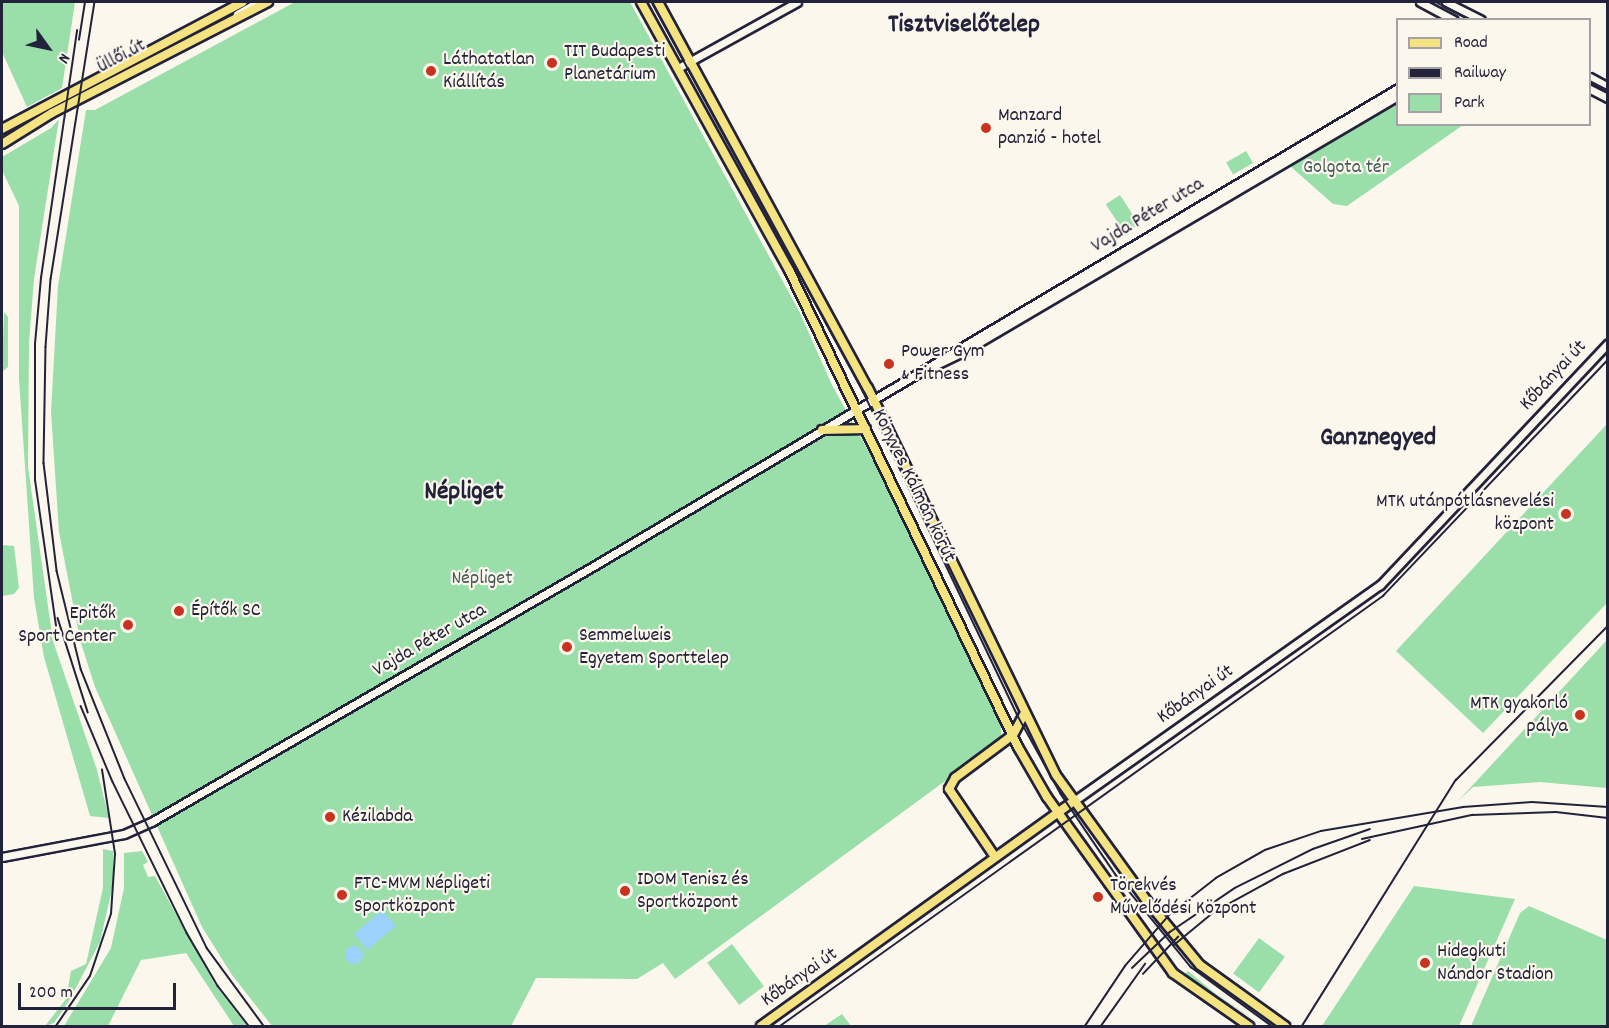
<!DOCTYPE html>
<meta charset="utf-8">
<style>
body{margin:0}
#map{position:relative;width:1609px;height:1028px;overflow:hidden;background:#fbf7ec;font-family:Dekko,sans-serif}
div>[style]{position:absolute}
[style*='--x']{left:calc(var(--x)*1px);top:calc(var(--y)*1px);width:calc(var(--w)*1px);rotate:calc(var(--a)*1deg)}
.green>*{inset:0;background:#9adeaa;transform-origin:0 0}
.water>*{inset:0;background:#9cd1fb;transform-origin:0 0}
.round{border-radius:50%}
.roads{filter:drop-shadow(2px 0 #22223b) drop-shadow(-2px 0 #22223b) drop-shadow(0 2px #22223b) drop-shadow(0 -2px #22223b)}
.secondary>*{height:7px;margin:-3.5px;padding:0 3.5px;transform-origin:3.5px;border-radius:3.5px;background:#fbf7ec}
.primary>*{height:8px;margin:-4px;padding:0 4px;transform-origin:4px;border-radius:4px;background:#f5e382}
.tram>*{height:1.5px;margin:-0.75px;padding:0 0.75px;transform-origin:0.75px;border-radius:0.75px;background:#22223b}
.rail>*{height:1.5px;margin:-0.75px;padding:0 0.75px;transform-origin:0.75px;border-radius:0.75px;background:#22223b}
.dots>*{width:16px;height:16px;translate:-50% -50%;box-sizing:border-box;border:3px solid #fbf7ec;border-radius:50%}
span{translate:-50% -50%;white-space:nowrap;text-align:center;line-height:1.15;-webkit-text-stroke:4.5px #fbf7ec;paint-order:stroke}
.poi-label{font-size:20px;color:#22223b}
.left{translate:0 -50%;text-align:left}
.right{translate:-100% -50%;text-align:right}
.street-label{font-size:20px;color:#22223b}
.park-label{font-size:20px;color:#465a5c}
.district-label{font-size:26px;color:#22223b;font-weight:700}
.frame{position:absolute;inset:0;border:3px solid #22223b;pointer-events:none}
.legend{position:absolute;left:1396px;top:18px;width:195px;height:108px;box-sizing:border-box;background:#fbf7ec;border:2px solid #a4a2a5;margin:0;padding:8px 10px;list-style:none;font-size:18px;color:#22223b}
.legend li{display:flex;align-items:center;gap:12px;height:30px}
.legend b{width:30px;border:2px solid #a4a2a5}
.north{position:absolute;left:18px;top:18px;width:60px;height:60px;-webkit-text-stroke:4px #fbf7ec;paint-order:stroke;rotate:123deg;font-size:16px;font-weight:700;line-height:24px;text-align:center;color:#22223b}
.north::after{content:'';display:block;margin:auto;width:21px;height:27px;background:#22223b;clip-path:polygon(50% 0,100% 100%,50% 72%,0 100%)}
.scale{position:absolute;left:18px;top:983px;width:158px;height:27px;box-sizing:border-box;border:3px solid #22223b;border-top:0;padding-left:8px;font-size:18px;line-height:21px;white-space:nowrap;color:#22223b;-webkit-text-stroke:4px #fbf7ec;paint-order:stroke}
</style>
<div id="map">
<div class="green">
<i style="clip-path:polygon(2px 2px,75px 2px,62px 88px,27px 107px,2px 52px)"></i>
<i style="clip-path:polygon(295px 2px,630px 2px,799px 311px,832px 385px,875px 463px,1001px 722px,1001px 740px,675px 979px,663px 963px,637px 979px,536px 978px,511px 1026px,272px 1026px,232px 975px,202px 927px,95px 687px,80px 640px,59px 532px,51px 412px,58px 286px,86px 110px,95px 110px)"></i>
<i style="clip-path:polygon(1397px 101px,1398px 124px,1463px 125px,1347px 206px,1333px 204px,1290px 166px)"></i>
<i style="clip-path:polygon(59px 119px,34px 279px,29px 343px,28px 467px,53px 641px,97px 770px,109px 818px,90px 816px,44px 657px,34px 598px,19px 379px,19px 206px,2px 170px,2px 157px,51px 128px)"></i>
<i style="left:1246px;top:151px;width:14px;height:23px;rotate:60deg"></i>
<i style="left:1120px;top:195px;width:35px;height:17px;rotate:57deg"></i>
<i style="clip-path:polygon(4px 312px,8px 317px,8px 367px,2px 372px)"></i>
<i style="clip-path:polygon(1607px 424px,1607px 603px,1483px 733px,1396px 651px)"></i>
<i style="clip-path:polygon(2px 545px,14px 546px,19px 588px,14px 594px,2px 596px)"></i>
<i style="clip-path:polygon(1607px 640px,1607px 788px,1540px 782px,1473px 787px,1458px 801px)"></i>
<i style="clip-path:polygon(103px 849px,113px 851px,113px 885px,100px 942px,69px 1001px,54px 1023px,45px 1026px,66px 999px,71px 971px,86px 964px,103px 888px)"></i>
<i style="clip-path:polygon(142px 851px,148px 862px,143px 865px,148px 877px,155px 876px,214px 983px,247px 1026px,234px 1026px,186px 953px,141px 960px,108px 1026px,64px 1026px,111px 948px,124px 888px,124px 853px)"></i>
<i style="clip-path:polygon(1414px 886px,1515px 899px,1459px 1026px,1322px 1026px)"></i>
<i style="clip-path:polygon(1529px 906px,1607px 940px,1607px 1026px,1471px 1026px,1520px 913px)"></i>
<i style="left:1259px;top:938px;width:32px;height:44px;rotate:36deg"></i>
<i style="left:732px;top:944px;width:53px;height:31px;rotate:53deg"></i>
<i style="clip-path:polygon(1188px 971px,1217px 995px,1264px 1026px,1184px 975px)"></i>
<i style="clip-path:polygon(842px 1014px,851px 1026px,824px 1026px)"></i>
</div>
<div class="water">
<i style="left:382px;top:910px;width:21px;height:37px;rotate:49deg"></i>
<i class="round" style="left:345px;top:946px;width:18px;height:18px"></i>
</div>
<div class="roads">
<div class="secondary">
<i style="--x:1420;--y:2;--w:38;--a:28"></i>
<i style="--x:1446;--y:2;--w:39;--a:27"></i>
<i style="--x:237;--y:14;--w:24;--a:-30"></i>
<i style="--x:678;--y:68;--w:136;--a:-29"></i>
<i style="--x:1590;--y:77;--w:21;--a:29"></i>
<i style="--x:1590;--y:89;--w:20;--a:27"></i>
<i style="--x:919;--y:373;--w:49;--a:-25.5"></i>
<i style="--x:963;--y:352;--w:505;--a:-30.48"></i>
<i style="--x:1075;--y:800;--w:373;--a:-35.2"></i>
<i style="--x:1380;--y:585;--w:332;--a:-46.7"></i>
<i style="--x:2;--y:857;--w:124;--a:-10.7"></i>
<i style="--x:124;--y:834;--w:32;--a:-24"></i>
<i style="--x:153;--y:821;--w:513;--a:-30.06"></i>
<i style="--x:597;--y:564;--w:932;--a:-30.72"></i>
</div>
<div class="primary">
<i style="--x:641;--y:2;--w:306;--a:61.1"></i>
<i style="--x:789;--y:270;--w:529;--a:64.36"></i>
<i style="--x:1018;--y:747;--w:58;--a:59.9"></i>
<i style="--x:1047;--y:797;--w:216;--a:54.4"></i>
<i style="--x:1173;--y:973;--w:93;--a:34.9"></i>
<i style="--x:658;--y:2;--w:439;--a:61.5"></i>
<i style="--x:868;--y:388;--w:430;--a:64.1"></i>
<i style="--x:1056;--y:775;--w:155;--a:54.2"></i>
<i style="--x:1147;--y:901;--w:83;--a:50.4"></i>
<i style="--x:1200;--y:965;--w:105;--a:35.7"></i>
<i style="--x:2;--y:129;--w:272;--a:-27.8"></i>
<i style="--x:2;--y:144;--w:59;--a:-31.8"></i>
<i style="--x:52;--y:113;--w:243;--a:-27.2"></i>
<i style="--x:822;--y:430;--w:44;--a:-1.3"></i>
<i style="--x:995;--y:857;--w:82;--a:-124.1"></i>
<i style="--x:949;--y:789;--w:13;--a:-61"></i>
<i style="--x:955;--y:778;--w:72;--a:-36.6"></i>
<i style="--x:1013;--y:735;--w:24;--a:-62"></i>
<i style="--x:761;--y:1026;--w:387;--a:-35.7"></i>
</div>
</div>
<div class="tram">
<i style="--x:652;--y:2;--w:443;--a:61.5"></i>
<i style="--x:863;--y:391;--w:360;--a:64.5"></i>
<i style="--x:1018;--y:716;--w:89;--a:61.1"></i>
<i style="--x:1061;--y:794;--w:98;--a:55.8"></i>
<i style="--x:1116;--y:875;--w:119;--a:50.8"></i>
<i style="--x:1191;--y:967;--w:100;--a:36.1"></i>
<i style="--x:1436;--y:2;--w:39;--a:27"></i>
<i style="--x:1590;--y:81;--w:20;--a:27"></i>
<i style="--x:780;--y:1026;--w:741;--a:-35.49"></i>
<i style="--x:1383;--y:596;--w:326;--a:-46.4"></i>
<i style="--x:1302;--y:1026;--w:290;--a:-58"></i>
<i style="--x:1456;--y:780;--w:216;--a:-45.4"></i>
</div>
<div class="rail">
<i style="--x:95;--y:2;--w:280;--a:99"></i>
<i style="--x:51;--y:279;--w:68;--a:94.2"></i>
<i style="--x:46;--y:347;--w:116;--a:91"></i>
<i style="--x:44;--y:463;--w:109;--a:83.1"></i>
<i style="--x:57;--y:571;--w:101;--a:76.2"></i>
<i style="--x:81;--y:669;--w:118;--a:68.2"></i>
<i style="--x:125;--y:779;--w:188;--a:64.1"></i>
<i style="--x:207;--y:948;--w:97;--a:53.8"></i>
<i style="--x:79;--y:40;--w:38;--a:-81"></i>
<i style="--x:58;--y:618;--w:99;--a:72.3"></i>
<i style="--x:56;--y:626;--w:147;--a:-98.2"></i>
<i style="--x:35;--y:481;--w:137;--a:-90"></i>
<i style="--x:35;--y:344;--w:66;--a:-84.8"></i>
<i style="--x:41;--y:278;--w:250;--a:-81.7"></i>
<i style="--x:81;--y:706;--w:82;--a:67.2"></i>
<i style="--x:113;--y:782;--w:168;--a:63.9"></i>
<i style="--x:187;--y:933;--w:61;--a:59.7"></i>
<i style="--x:218;--y:986;--w:51;--a:52.2"></i>
<i style="--x:1362;--y:839;--w:113;--a:-12.3"></i>
<i style="--x:1472;--y:815;--w:84;--a:-2"></i>
<i style="--x:1556;--y:812;--w:52;--a:6.6"></i>
<i style="--x:1174;--y:945;--w:52;--a:-39.5"></i>
<i style="--x:1214;--y:912;--w:79;--a:-28.8"></i>
<i style="--x:1283;--y:874;--w:93;--a:-21.3"></i>
<i style="--x:1132;--y:968;--w:52;--a:-43.5"></i>
<i style="--x:1170;--y:932;--w:78;--a:-34.1"></i>
<i style="--x:1235;--y:888;--w:87;--a:-26.6"></i>
<i style="--x:1313;--y:849;--w:60;--a:-19.3"></i>
<i style="--x:1143;--y:974;--w:51;--a:-46.6"></i>
<i style="--x:56;--y:1026;--w:60;--a:-55.8"></i>
<i style="--x:90;--y:976;--w:65;--a:-71.3"></i>
<i style="--x:111;--y:914;--w:60;--a:-86.2"></i>
<i style="--x:115;--y:854;--w:85;--a:-98.8"></i>
<i style="--x:1085;--y:1026;--w:72;--a:-56.3"></i>
<i style="--x:1125;--y:966;--w:69;--a:-49.1"></i>
<i style="--x:1170;--y:914;--w:58;--a:-38"></i>
<i style="--x:1216;--y:878;--w:56;--a:-29.7"></i>
<i style="--x:1265;--y:850;--w:59;--a:-18.7"></i>
<i style="--x:1321;--y:831;--w:144;--a:-9.6"></i>
<i style="--x:1463;--y:807;--w:69;--a:-4.1"></i>
<i style="--x:1532;--y:802;--w:76;--a:3.8"></i>
<i style="--x:1101;--y:1026;--w:76;--a:-54.6"></i>
</div>
<div class="dots">
<i style="left:552px;top:63px;background:#c8321e"></i>
<i style="left:431px;top:71px;background:#c8321e"></i>
<i style="left:986px;top:128px;background:#c8321e"></i>
<i style="left:889px;top:364px;background:#c8321e"></i>
<i style="left:1566px;top:514px;background:#c8321e"></i>
<i style="left:179px;top:611px;background:#c8321e"></i>
<i style="left:128px;top:625px;background:#c8321e"></i>
<i style="left:567px;top:647px;background:#c8321e"></i>
<i style="left:1580px;top:715px;background:#c8321e"></i>
<i style="left:330px;top:817px;background:#c8321e"></i>
<i style="left:625px;top:891px;background:#c8321e"></i>
<i style="left:342px;top:895px;background:#c8321e"></i>
<i style="left:1098px;top:897px;background:#c8321e"></i>
<i style="left:1425px;top:963px;background:#c8321e"></i>
</div>
<div class="poi-label">
<span class="left" style="left:564px;top:64px">TIT Budapesti<br>Planetárium</span>
<span class="left" style="left:443px;top:72px">Láthatatlan<br>Kiállítás</span>
<span class="left" style="left:998px;top:128px">Manzard<br>panzió - hotel</span>
<span class="left" style="left:901px;top:364px">Power Gym<br>&amp; Fitness</span>
<span class="right" style="left:1554px;top:514px">MTK utánpótlásnevelési<br>központ</span>
<span class="left" style="left:191px;top:611px">Építők SC</span>
<span class="right" style="left:116px;top:626px">Epitők<br>Sport Center</span>
<span class="left" style="left:579px;top:648px">Semmelweis<br>Egyetem Sporttelep</span>
<span class="right" style="left:1568px;top:716px">MTK gyakorló<br>pálya</span>
<span class="left" style="left:342px;top:817px">Kézilabda</span>
<span class="left" style="left:637px;top:892px">IDOM Tenisz és<br>Sportközpont</span>
<span class="left" style="left:354px;top:896px">FTC-MVM Népligeti<br>Sportközpont</span>
<span class="left" style="left:1110px;top:898px">Törekvés<br>Művelődési Központ</span>
<span class="left" style="left:1437px;top:964px">Hidegkuti<br>Nándor Stadion</span>
</div>
<div class="street-label">
<span style="left:122px;top:57px;rotate:-28deg">Üllői út</span>
<span style="left:1148px;top:216px;rotate:-31deg">Vajda Péter utca</span>
<span style="left:1554px;top:376px;rotate:-47deg">Kőbányai út</span>
<span style="left:913px;top:486px;rotate:64deg">Könyves Kálmán körút</span>
<span style="left:430px;top:641px;rotate:-30deg">Vajda Péter utca</span>
<span style="left:1196px;top:695px;rotate:-35deg">Kőbányai út</span>
<span style="left:800px;top:978px;rotate:-35deg">Kőbányai út</span>
</div>
<div class="park-label">
<span style="left:1346px;top:168px">Golgota tér</span>
<span style="left:482px;top:579px">Népliget</span>
</div>
<div class="district-label">
<span style="left:964px;top:26px">Tisztviselőtelep</span>
<span style="left:1378px;top:439px">Ganznegyed</span>
<span style="left:464px;top:493px">Népliget</span>
</div>
<div class="frame"></div>
<ul class="legend">
<li><b style="height:8px;background:#f5e382"></b>Road</li>
<li><b style="height:8px;background:#22223b"></b>Railway</li>
<li><b style="height:16px;background:#9adeaa"></b>Park</li>
</ul>
<div class="north">N</div>
<div class="scale">200 m</div>
</div>
